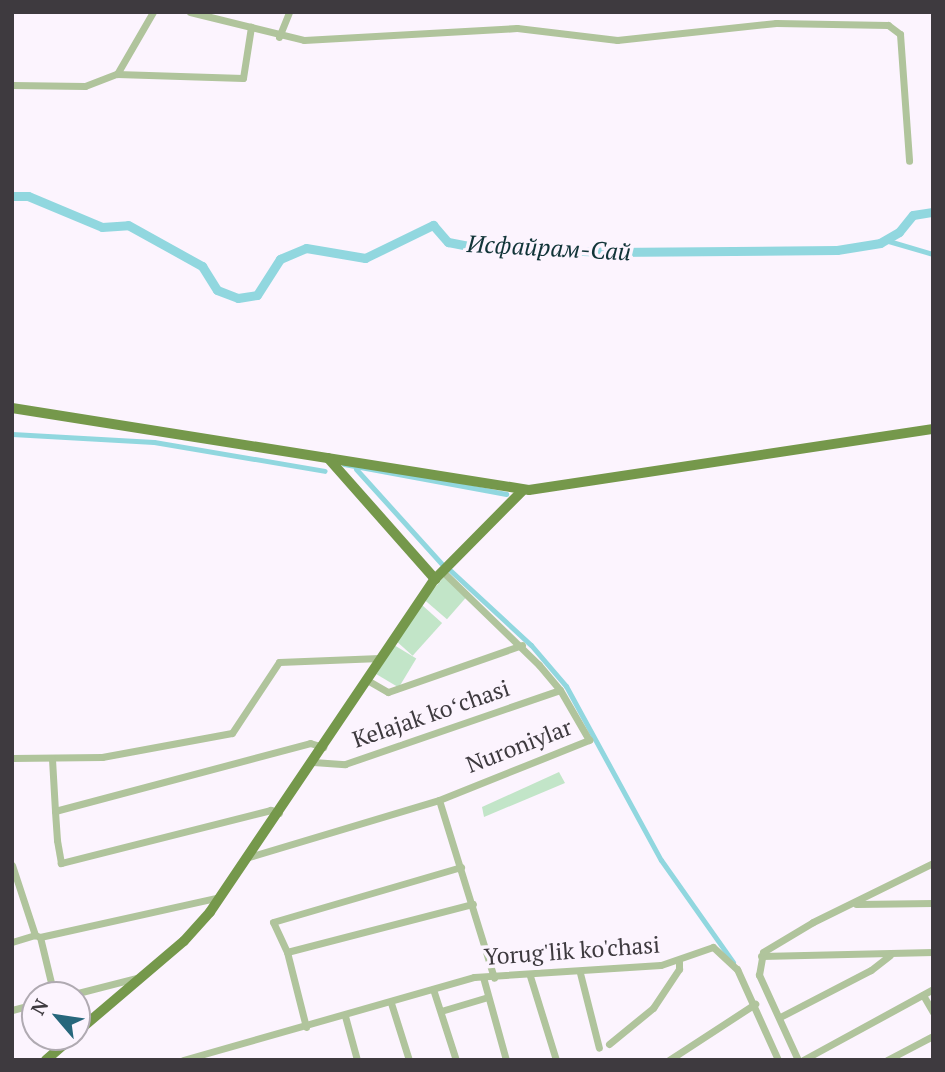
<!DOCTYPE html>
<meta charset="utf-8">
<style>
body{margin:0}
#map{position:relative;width:945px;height:1072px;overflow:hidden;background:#fcf4fe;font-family:"PT Serif",serif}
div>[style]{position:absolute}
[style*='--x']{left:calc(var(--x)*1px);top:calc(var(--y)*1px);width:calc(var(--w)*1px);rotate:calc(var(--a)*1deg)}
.green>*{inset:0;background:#c2e5c8;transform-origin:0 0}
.canal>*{height:5px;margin:-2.5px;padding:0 2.5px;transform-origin:2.5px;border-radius:2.5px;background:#91d7df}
.river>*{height:9px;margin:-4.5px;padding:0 4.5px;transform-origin:4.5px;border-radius:4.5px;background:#91d7df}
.minor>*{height:7px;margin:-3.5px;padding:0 3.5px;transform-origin:3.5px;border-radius:3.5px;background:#b0c49c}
.major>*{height:10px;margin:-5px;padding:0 5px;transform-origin:5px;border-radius:5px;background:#75984b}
span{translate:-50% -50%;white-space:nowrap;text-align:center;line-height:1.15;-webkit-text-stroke:7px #fcf4fe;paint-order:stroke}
.street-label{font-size:23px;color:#3e3a3f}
.water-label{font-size:24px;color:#113438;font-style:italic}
.frame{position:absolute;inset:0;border:14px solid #3e3a3f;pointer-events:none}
.north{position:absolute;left:21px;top:981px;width:70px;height:70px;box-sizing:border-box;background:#fcf4fe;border:2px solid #b0aab2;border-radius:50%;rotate:299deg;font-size:19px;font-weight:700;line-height:28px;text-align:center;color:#3e3a3f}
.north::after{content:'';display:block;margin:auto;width:24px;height:32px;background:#27677c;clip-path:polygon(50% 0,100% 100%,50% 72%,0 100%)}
</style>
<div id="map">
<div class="green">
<i style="left:444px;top:577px;width:30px;height:30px;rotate:41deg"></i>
<i style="left:422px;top:605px;width:27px;height:44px;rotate:42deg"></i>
<i style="left:394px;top:645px;width:26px;height:34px;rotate:31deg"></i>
<i style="clip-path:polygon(559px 772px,565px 783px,484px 817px,482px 807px)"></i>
</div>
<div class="canal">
<i style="--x:885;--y:240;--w:50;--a:16.3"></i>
<i style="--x:12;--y:434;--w:142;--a:3.2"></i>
<i style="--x:154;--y:442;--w:173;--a:9.6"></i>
<i style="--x:344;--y:464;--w:165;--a:10.5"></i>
<i style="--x:356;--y:469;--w:127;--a:47.9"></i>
<i style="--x:451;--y:571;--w:109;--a:42.8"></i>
<i style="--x:531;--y:645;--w:54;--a:49.5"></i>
<i style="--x:566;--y:686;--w:198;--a:61.4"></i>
<i style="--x:661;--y:860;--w:125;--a:54.8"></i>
</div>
<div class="river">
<i style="--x:12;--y:196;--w:16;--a:0"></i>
<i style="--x:28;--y:196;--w:80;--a:22.7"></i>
<i style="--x:102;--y:227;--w:26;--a:-4"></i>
<i style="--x:128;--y:225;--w:85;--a:29"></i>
<i style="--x:202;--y:266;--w:28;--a:58"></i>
<i style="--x:217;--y:290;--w:22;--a:21"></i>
<i style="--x:238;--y:298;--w:19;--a:-9"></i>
<i style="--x:257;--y:295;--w:43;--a:-57.4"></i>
<i style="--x:280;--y:259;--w:28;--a:-23"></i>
<i style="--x:306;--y:248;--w:60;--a:9.6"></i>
<i style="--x:365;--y:258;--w:76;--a:-25.9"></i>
<i style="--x:433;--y:225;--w:23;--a:49"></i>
<i style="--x:448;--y:242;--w:25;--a:11"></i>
<i style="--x:473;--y:247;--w:137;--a:2.1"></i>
<i style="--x:610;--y:252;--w:227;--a:-0.5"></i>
<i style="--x:837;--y:250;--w:44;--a:-9.2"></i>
<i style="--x:880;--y:243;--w:22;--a:-30"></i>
<i style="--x:899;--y:232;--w:22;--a:-51"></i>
<i style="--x:913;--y:215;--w:20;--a:-9"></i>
</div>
<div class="minor">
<i style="--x:190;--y:12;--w:117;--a:13.8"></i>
<i style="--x:304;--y:40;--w:213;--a:-3.2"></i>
<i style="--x:517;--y:28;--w:101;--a:6.8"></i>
<i style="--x:617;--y:40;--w:160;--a:-6.1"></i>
<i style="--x:776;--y:23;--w:112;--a:1"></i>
<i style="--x:888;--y:25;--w:15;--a:37"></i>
<i style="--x:900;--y:34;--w:127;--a:85.9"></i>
<i style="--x:279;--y:37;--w:27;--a:-68"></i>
<i style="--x:117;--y:74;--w:126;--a:1.8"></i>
<i style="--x:243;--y:78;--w:52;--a:-81.1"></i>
<i style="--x:12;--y:85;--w:73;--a:0.8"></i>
<i style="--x:85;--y:86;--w:34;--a:-21"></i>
<i style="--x:117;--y:74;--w:72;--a:-59.9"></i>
<i style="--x:367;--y:680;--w:24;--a:30"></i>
<i style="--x:388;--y:692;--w:142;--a:-19.3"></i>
<i style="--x:12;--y:758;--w:90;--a:-0.6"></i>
<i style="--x:102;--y:757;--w:132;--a:-10.5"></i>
<i style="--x:232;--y:733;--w:85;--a:-56.5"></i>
<i style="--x:279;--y:662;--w:101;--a:-2.3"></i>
<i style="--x:52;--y:759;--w:52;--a:86.7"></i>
<i style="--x:313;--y:762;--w:32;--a:4"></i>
<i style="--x:345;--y:764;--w:227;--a:-19"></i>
<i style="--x:439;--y:800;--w:186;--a:72.8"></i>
<i style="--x:279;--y:813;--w:9;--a:-159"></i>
<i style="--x:271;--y:810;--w:217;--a:165.8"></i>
<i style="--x:61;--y:863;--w:23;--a:-100"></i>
<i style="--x:57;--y:840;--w:29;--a:-94"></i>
<i style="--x:55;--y:811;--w:264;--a:-14.9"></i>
<i style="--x:310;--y:743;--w:14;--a:17"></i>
<i style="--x:249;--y:857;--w:198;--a:-16.7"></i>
<i style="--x:439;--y:800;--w:162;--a:-21.8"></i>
<i style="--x:589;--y:740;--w:58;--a:-120.1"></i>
<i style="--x:560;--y:690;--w:33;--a:-130"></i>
<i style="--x:539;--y:665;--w:136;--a:-135.9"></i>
<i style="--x:12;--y:865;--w:74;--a:71.8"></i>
<i style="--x:35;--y:935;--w:5;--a:22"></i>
<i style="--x:40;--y:937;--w:60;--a:76.4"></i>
<i style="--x:856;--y:904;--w:77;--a:-0.7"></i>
<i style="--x:40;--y:937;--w:184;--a:-12.5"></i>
<i style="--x:12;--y:942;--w:24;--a:-17"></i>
<i style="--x:287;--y:952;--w:192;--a:-14.5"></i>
<i style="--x:761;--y:956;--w:172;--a:-1.3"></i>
<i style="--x:580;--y:973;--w:77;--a:75.8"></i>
<i style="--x:530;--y:976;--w:88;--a:72.8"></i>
<i style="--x:483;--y:977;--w:86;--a:74.5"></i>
<i style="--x:433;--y:989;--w:75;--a:72.1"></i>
<i style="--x:70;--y:995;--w:72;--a:-14.4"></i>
<i style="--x:923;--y:995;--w:20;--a:60"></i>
<i style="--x:391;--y:1003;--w:60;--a:72.5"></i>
<i style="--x:12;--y:1010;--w:24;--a:-15"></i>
<i style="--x:441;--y:1011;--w:49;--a:-16.6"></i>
<i style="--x:345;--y:1016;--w:46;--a:74.7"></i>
<i style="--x:780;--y:1017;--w:102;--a:-27.3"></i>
<i style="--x:871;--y:970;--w:24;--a:-38"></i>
<i style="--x:306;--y:1027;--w:77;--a:-104.2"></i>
<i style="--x:287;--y:952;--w:33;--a:-115"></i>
<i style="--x:273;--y:922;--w:196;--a:-16.3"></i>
<i style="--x:609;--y:1044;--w:57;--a:-39.3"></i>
<i style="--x:653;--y:1008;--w:47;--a:-56.3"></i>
<i style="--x:679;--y:969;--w:7;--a:-90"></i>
<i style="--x:183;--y:1060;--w:303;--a:-15.9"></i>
<i style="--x:474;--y:977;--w:187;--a:-3.7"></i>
<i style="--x:661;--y:965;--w:55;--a:-19.1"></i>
<i style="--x:713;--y:947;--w:33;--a:43"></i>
<i style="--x:737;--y:969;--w:100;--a:65.7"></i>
<i style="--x:669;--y:1060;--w:103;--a:-33.1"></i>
<i style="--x:798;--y:1060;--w:94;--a:-114.6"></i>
<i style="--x:759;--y:975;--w:23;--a:-80"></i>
<i style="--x:763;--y:952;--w:58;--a:-31"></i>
<i style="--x:813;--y:922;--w:134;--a:-26.2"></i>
<i style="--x:803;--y:1060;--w:148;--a:-28.6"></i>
<i style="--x:887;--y:1060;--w:52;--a:-27.6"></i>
</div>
<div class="major">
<i style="--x:12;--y:408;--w:523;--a:9.01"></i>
<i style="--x:529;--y:490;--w:409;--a:-8.6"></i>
<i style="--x:328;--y:458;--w:162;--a:48.5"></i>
<i style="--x:77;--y:1032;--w:140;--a:-40.4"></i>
<i style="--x:184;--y:941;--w:39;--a:-48"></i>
<i style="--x:210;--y:912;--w:402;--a:-56"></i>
<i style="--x:435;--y:579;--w:125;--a:-45.3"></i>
<i style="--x:46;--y:1060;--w:35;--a:-41"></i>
</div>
<div class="street-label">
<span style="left:431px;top:714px;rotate:-19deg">Kelajak koʻchasi</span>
<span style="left:519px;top:746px;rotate:-21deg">Nuroniylar</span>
<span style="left:572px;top:951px;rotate:-4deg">Yorug'lik ko'chasi</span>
</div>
<div class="water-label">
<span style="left:549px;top:248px;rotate:3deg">Исфайрам-Сай</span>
</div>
<div class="frame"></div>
<div class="north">N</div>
</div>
